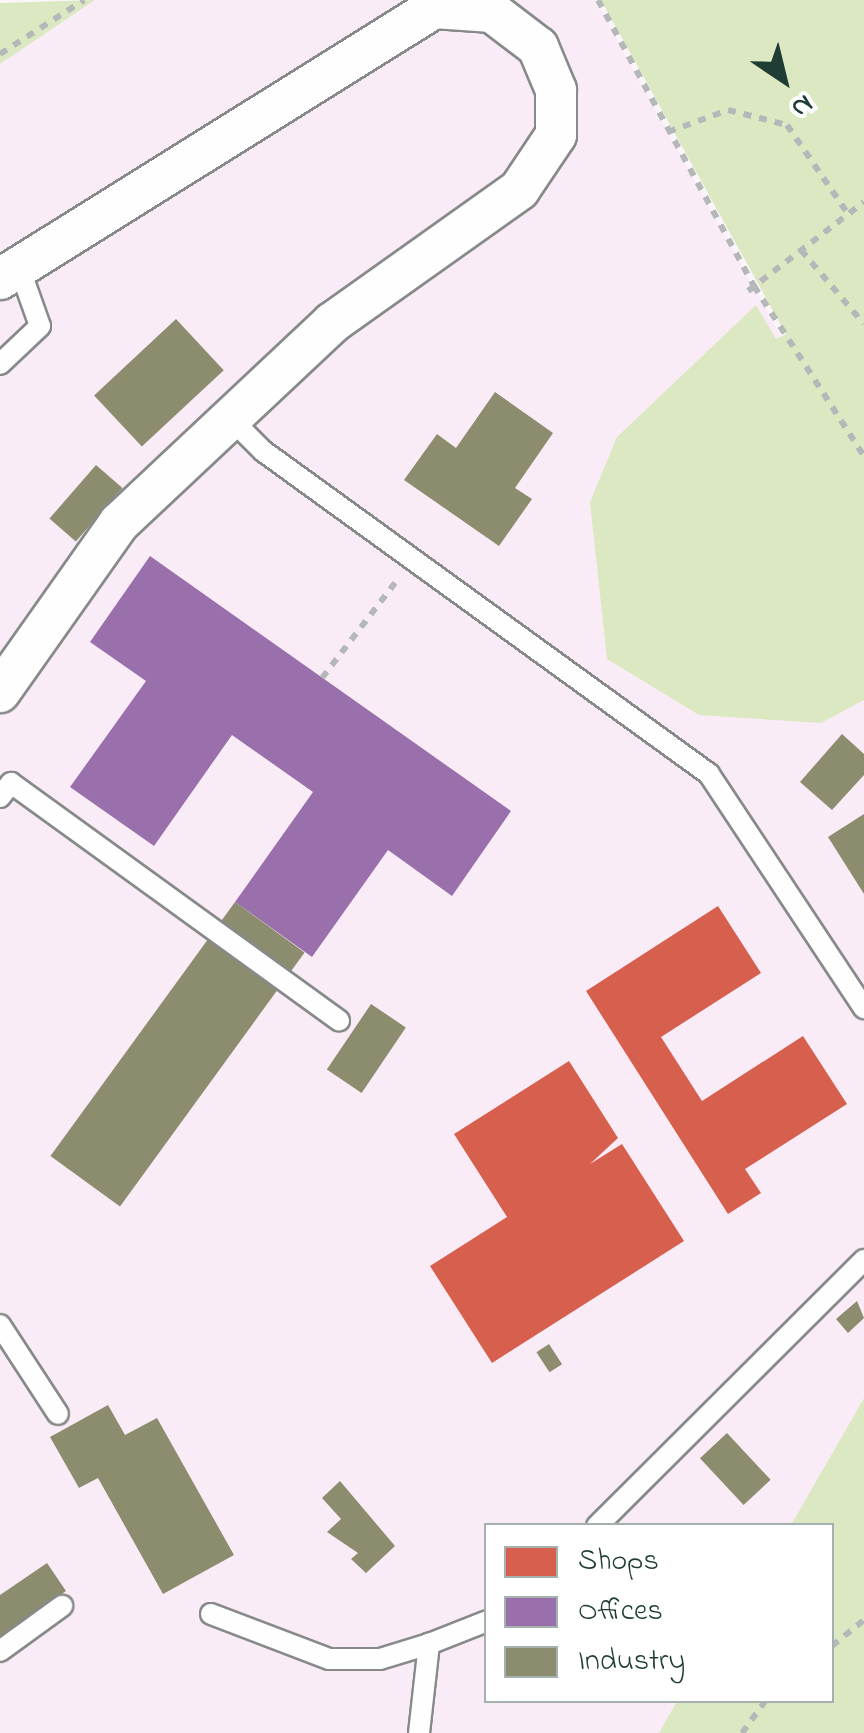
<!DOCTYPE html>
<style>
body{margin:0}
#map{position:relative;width:864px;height:1733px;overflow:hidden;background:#fbf5f9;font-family:"Indie Flower",sans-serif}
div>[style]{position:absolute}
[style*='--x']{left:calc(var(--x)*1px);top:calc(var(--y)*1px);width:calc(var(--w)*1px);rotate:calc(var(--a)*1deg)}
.built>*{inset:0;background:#faecf7}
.green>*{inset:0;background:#dce8c1}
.shops>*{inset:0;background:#d6604d}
.offices>*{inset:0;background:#9970ab}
.industry>*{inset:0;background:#8c8c6e;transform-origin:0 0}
.path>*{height:6px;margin-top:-3px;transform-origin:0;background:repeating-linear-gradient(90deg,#b5b8b8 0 8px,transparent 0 16px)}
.roads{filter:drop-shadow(2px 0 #888a8a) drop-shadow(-2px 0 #888a8a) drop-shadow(0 2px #888a8a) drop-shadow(0 -2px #888a8a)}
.service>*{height:20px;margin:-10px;padding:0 10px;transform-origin:10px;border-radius:10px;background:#fefefe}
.minor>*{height:40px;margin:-20px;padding:0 20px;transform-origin:20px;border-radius:20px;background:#fefefe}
span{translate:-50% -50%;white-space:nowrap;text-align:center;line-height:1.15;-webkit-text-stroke:10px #fff;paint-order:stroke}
.legend{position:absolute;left:484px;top:1523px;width:350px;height:180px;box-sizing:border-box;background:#fff;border:2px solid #a5b1ae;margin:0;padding:12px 18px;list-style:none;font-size:30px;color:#1f3d34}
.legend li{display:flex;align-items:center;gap:20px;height:50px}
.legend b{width:50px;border:2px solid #a5b1ae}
.north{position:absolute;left:734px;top:30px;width:100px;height:100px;-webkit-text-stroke:8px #fff;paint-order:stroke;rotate:145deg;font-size:28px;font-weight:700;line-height:40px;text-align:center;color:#1f3d34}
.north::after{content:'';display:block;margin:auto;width:35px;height:45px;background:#1f3d34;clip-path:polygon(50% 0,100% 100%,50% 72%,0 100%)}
</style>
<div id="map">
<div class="built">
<i style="clip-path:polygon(95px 0,595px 0,864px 487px,864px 1398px,791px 1525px,487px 1526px,487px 1700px,677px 1701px,659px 1733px,0 1733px,0 64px)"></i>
</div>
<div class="green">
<i style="clip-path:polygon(95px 0,0 64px,0 3px)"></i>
<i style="clip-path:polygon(601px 0,864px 0,864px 700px,821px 723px,699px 715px,607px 659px,590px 502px,617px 437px,756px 305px,776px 339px,786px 334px)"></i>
<i style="clip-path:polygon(864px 1398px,864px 1733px,659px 1733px,677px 1701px,832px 1700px,832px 1526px,791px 1525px)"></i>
</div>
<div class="shops">
<i style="clip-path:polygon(718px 906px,761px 973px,661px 1037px,702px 1101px,803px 1036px,847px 1104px,745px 1169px,761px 1193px,728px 1214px,586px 991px)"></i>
<i style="clip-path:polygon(569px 1061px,618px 1138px,590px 1164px,622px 1144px,684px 1241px,492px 1363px,430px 1266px,507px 1217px,454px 1134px)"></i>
</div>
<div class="offices">
<i style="clip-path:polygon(150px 556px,511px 811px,452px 896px,388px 850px,312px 957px,235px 902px,313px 792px,232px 735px,154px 846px,70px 787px,146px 681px,90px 642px)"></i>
</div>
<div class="industry">
<i style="left:176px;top:319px;width:70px;height:112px;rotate:47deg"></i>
<i style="clip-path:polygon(495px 392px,553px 433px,515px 488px,532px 499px,499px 546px,404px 480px,437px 434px,456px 448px)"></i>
<i style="left:96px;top:465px;width:35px;height:71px;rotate:41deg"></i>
<i style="clip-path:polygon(842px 734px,864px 754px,864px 775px,832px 810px,800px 782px)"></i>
<i style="clip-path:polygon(864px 814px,864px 894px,828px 837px)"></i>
<i style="left:235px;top:902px;width:86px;height:314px;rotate:36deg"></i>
<i style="left:371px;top:1004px;width:42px;height:79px;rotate:34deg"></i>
<i style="clip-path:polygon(857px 1301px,864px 1318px,848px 1333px,836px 1319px)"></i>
<i style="left:549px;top:1344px;width:24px;height:15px;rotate:57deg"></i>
<i style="clip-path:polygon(108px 1405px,125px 1435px,157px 1418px,234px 1555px,163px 1594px,98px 1478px,79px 1488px,50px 1437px)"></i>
<i style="left:727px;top:1433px;width:64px;height:37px;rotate:47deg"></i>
<i style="clip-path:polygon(340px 1481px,395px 1546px,366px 1573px,351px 1559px,358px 1553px,327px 1532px,341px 1519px,322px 1498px)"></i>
<i style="clip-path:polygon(47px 1563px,66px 1591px,0 1636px,0 1595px)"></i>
</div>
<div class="path">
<i style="--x:598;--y:0;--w:326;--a:61.4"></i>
<i style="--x:754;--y:286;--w:202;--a:57.1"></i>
<i style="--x:0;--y:54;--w:100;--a:-32.7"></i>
<i style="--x:668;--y:132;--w:64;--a:-20.1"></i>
<i style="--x:728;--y:110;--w:61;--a:14.3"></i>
<i style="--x:787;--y:125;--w:104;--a:55.5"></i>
<i style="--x:801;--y:250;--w:97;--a:49.6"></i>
<i style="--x:748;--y:291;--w:146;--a:-37.5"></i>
<i style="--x:322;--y:678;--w:125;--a:-52.5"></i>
<i style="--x:832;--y:1646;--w:41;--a:-39.1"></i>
<i style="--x:742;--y:1733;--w:41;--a:-54"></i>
</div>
<div class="roads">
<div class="service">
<i style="--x:0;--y:364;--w:55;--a:-43.5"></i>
<i style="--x:40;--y:326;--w:63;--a:-109.6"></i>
<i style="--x:229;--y:417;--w:48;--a:45"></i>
<i style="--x:263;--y:451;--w:551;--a:35.91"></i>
<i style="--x:709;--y:774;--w:281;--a:56.5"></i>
<i style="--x:0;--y:797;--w:18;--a:-52"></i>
<i style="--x:11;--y:783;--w:405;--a:35.9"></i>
<i style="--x:0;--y:1325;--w:106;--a:56.9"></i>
<i style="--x:597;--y:1526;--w:377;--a:-44.9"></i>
<i style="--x:211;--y:1614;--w:126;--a:20.9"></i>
<i style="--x:329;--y:1659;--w:51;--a:0"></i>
<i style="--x:380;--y:1659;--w:51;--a:-17"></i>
<i style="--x:0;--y:1651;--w:77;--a:-36"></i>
<i style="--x:419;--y:1733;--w:90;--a:-83.6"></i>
<i style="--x:429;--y:1644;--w:62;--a:-21.6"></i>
</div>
<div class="minor">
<i style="--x:0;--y:279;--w:512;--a:-31.98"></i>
<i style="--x:434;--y:8;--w:58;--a:3.9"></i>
<i style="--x:492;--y:12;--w:58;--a:37.3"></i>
<i style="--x:538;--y:47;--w:47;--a:67.3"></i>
<i style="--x:556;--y:90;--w:45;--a:90"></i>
<i style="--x:556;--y:135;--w:66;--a:123.9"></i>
<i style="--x:519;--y:190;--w:229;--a:144.6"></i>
<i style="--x:332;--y:323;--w:292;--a:136.8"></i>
<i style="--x:119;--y:523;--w:207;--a:125.2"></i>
</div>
</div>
<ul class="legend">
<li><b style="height:28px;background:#d6604d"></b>Shops</li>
<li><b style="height:28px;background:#9970ab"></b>Offices</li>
<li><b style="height:28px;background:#8c8c6e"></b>Industry</li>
</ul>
<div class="north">N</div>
</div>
